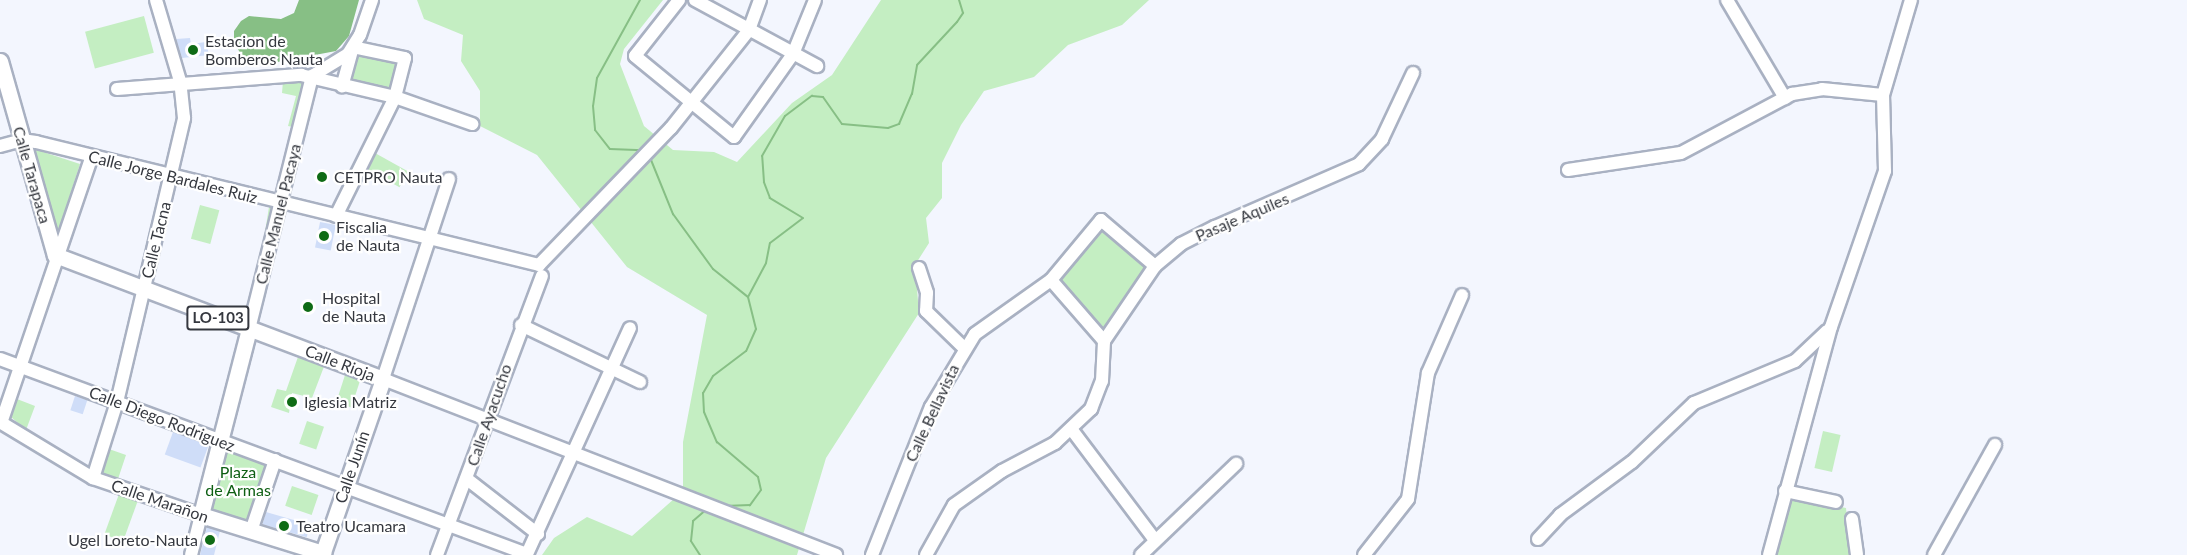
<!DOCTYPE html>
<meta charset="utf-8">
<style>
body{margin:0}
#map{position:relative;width:2187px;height:555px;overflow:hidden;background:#f3f6fe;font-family:Lato,sans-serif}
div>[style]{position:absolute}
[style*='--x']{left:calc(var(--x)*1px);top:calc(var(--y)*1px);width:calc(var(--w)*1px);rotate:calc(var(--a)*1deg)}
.green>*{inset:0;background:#c4eec2;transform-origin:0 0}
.water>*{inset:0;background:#87bf85}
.stream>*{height:2px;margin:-1px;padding:0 1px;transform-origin:1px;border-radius:1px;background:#87bf85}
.building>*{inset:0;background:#cfddf8;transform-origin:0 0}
.roads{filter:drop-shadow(2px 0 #a9b1c2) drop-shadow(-2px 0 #a9b1c2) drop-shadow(0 2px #a9b1c2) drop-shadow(0 -2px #a9b1c2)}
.minor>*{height:12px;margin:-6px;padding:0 6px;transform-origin:6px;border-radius:6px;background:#fff}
.major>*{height:15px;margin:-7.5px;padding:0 7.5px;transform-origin:7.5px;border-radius:7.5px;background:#fff}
.dots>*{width:16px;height:16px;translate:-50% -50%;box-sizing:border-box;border:3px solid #fff;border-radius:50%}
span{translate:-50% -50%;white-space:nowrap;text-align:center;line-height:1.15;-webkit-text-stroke:4.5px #fff;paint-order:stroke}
.shield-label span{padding:2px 4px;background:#fff;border:2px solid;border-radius:4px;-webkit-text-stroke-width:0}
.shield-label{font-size:15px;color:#35383f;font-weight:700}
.poi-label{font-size:16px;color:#35383f}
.left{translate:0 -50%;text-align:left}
.right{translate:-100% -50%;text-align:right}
.street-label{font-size:16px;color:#35383f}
.park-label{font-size:16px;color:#0e5f13}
</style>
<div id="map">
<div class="green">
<i style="clip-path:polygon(417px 0,663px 0,624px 49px,620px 64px,644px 126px,673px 150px,714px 152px,737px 162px,792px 103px,832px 75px,881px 0,1149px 0,1122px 25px,1068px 45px,1034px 77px,984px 91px,961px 125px,942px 163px,942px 198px,926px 218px,929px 243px,915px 265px,919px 313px,826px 458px,797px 555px,542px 555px,554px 538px,587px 517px,632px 536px,683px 491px,683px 442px,707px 315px,627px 267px,537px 155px,480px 126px,480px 91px,461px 61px,463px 35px,424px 19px)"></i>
<i style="left:144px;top:16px;width:38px;height:61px;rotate:75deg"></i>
<i style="left:354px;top:50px;width:49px;height:37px;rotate:13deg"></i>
<i style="clip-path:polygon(306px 80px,298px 128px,288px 126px,296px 96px,282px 93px,283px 81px)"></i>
<i style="clip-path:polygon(31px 148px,80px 164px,56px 239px)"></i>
<i style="left:375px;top:153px;width:38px;height:18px;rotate:29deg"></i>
<i style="left:200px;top:205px;width:20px;height:35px;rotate:15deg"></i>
<i style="left:269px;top:207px;width:6px;height:83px;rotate:9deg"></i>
<i style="clip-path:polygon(1102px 224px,1149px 265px,1103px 333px,1056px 279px)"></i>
<i style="clip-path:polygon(299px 354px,325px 364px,312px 398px,292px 393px,289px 413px,271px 407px,277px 389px,286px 391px)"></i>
<i style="left:346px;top:372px;width:16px;height:32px;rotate:18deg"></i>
<i style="clip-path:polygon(17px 399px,35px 406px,26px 430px,11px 417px)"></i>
<i style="left:307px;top:421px;width:18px;height:24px;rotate:19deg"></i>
<i style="left:1823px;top:431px;width:18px;height:38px;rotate:13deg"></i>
<i style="clip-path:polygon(109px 449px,126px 455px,117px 482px,102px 473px)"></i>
<i style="clip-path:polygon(227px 450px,269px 466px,246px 524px,209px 513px,222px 452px)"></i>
<i style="left:292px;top:486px;width:28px;height:21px;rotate:19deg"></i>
<i style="left:119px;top:494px;width:20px;height:43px;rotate:20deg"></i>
<i style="clip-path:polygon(1791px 497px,1846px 508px,1851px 555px,1777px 555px)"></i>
</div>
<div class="water">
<i style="clip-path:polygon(299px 0,359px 0,349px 36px,336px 51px,267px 64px,242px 57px,234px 41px,234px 31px,241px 21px,249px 16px,281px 19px,294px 13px)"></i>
</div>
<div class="stream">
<i style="--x:640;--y:0;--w:89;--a:118.9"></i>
<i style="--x:597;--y:78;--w:28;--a:98"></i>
<i style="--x:593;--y:106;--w:24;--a:85"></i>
<i style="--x:595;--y:130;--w:24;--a:52"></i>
<i style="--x:610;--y:149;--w:33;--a:2"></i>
<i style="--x:649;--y:155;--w:64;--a:67.9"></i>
<i style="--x:673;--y:214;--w:68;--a:54"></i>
<i style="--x:713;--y:269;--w:45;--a:38.7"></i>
<i style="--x:748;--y:297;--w:33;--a:76"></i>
<i style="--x:756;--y:329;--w:24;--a:114"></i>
<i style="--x:746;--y:351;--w:41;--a:142.9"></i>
<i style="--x:713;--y:376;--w:20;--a:120"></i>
<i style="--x:703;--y:393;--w:19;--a:87"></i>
<i style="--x:704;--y:412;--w:33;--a:67"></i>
<i style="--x:717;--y:442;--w:54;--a:40.5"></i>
<i style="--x:758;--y:477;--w:13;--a:77"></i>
<i style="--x:761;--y:490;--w:19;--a:126"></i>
<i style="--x:750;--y:505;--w:26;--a:178"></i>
<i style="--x:748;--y:297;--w:38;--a:-62"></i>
<i style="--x:766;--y:263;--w:20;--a:-79"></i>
<i style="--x:770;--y:243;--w:41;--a:-37.1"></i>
<i style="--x:803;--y:218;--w:39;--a:-149"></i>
<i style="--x:770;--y:198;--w:17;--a:-111"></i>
<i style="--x:764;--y:182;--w:26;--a:-94"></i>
<i style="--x:762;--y:156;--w:46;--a:-60.1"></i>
<i style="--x:785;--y:116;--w:34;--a:-37"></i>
<i style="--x:812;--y:96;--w:11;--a:5"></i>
<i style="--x:823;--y:97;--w:33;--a:55"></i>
<i style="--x:842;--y:124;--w:46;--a:5"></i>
<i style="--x:888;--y:128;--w:12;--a:-20"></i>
<i style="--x:899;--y:124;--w:33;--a:-67"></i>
<i style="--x:912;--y:94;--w:29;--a:-80"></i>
<i style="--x:917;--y:65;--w:59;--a:-47.1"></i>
<i style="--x:957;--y:22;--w:11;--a:-56"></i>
<i style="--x:963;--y:13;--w:14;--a:-107"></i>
<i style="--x:700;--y:555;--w:17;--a:-123"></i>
<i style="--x:691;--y:541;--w:20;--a:-84"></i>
<i style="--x:693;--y:521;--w:18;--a:-41"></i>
</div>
<div class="building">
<i style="clip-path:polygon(190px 38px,191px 44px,206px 42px,209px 55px,182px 58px,176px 39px)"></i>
<i style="left:320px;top:222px;width:16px;height:26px;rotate:11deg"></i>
<i style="left:75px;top:396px;width:13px;height:15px;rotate:18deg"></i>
<i style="left:173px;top:432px;width:38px;height:24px;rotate:20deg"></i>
<i style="left:266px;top:512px;width:46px;height:13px;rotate:16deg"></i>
<i style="clip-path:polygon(207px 527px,220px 531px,214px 555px,200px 555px)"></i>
</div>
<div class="roads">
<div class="minor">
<i style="--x:679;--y:0;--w:71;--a:128.2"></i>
<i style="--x:635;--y:56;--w:128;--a:39.3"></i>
<i style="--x:734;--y:137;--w:102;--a:-54.6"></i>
<i style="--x:793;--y:54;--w:58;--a:-67.8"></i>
<i style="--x:695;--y:0;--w:139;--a:28.4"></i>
<i style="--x:1727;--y:0;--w:114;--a:59.4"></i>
<i style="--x:117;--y:89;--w:185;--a:-4.4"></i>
<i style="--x:301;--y:75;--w:97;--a:13.2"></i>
<i style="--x:395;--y:97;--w:82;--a:19.3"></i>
<i style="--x:0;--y:146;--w:23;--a:-15"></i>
<i style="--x:22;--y:140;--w:14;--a:8"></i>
<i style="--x:36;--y:142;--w:518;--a:13.74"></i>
<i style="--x:539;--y:265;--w:190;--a:-46.1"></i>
<i style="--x:671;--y:128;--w:125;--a:-51.5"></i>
<i style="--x:749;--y:30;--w:32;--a:-70"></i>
<i style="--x:1568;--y:170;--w:114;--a:-8.6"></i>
<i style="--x:1681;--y:153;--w:126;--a:-28"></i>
<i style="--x:1792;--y:94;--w:30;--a:-9"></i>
<i style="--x:1822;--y:89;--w:61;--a:5.6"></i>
<i style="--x:449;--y:179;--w:211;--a:108.3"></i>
<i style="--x:383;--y:379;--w:486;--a:21.2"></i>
<i style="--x:336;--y:216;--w:133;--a:-63.6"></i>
<i style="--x:395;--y:97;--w:40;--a:-75.6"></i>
<i style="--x:405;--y:58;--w:53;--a:-168.1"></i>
<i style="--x:353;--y:47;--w:41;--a:105.4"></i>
<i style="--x:919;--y:268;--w:26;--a:72"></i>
<i style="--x:927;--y:293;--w:18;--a:93"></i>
<i style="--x:926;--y:311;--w:52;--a:44.2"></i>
<i style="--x:1051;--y:280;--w:81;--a:49"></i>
<i style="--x:521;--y:325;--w:132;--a:25.6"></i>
<i style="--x:249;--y:329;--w:261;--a:-76"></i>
<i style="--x:312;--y:76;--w:42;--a:-31.4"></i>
<i style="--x:348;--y:54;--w:22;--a:-58"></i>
<i style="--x:360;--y:35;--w:37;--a:-71"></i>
<i style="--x:0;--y:359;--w:562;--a:20.31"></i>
<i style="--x:527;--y:554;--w:248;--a:-65.5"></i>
<i style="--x:0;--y:422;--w:109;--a:31.1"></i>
<i style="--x:93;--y:478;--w:114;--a:18.9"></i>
<i style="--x:201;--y:515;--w:41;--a:104"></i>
<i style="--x:1;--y:423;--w:282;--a:-71.2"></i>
<i style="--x:1072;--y:430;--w:136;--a:53"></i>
<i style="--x:93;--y:478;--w:80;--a:-72.5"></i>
<i style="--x:117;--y:402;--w:292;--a:-76.7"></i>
<i style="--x:184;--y:118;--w:37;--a:-96"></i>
<i style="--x:180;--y:81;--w:84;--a:-106.5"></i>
<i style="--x:467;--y:479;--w:90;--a:37.8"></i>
<i style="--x:1785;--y:491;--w:52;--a:12.2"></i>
<i style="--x:1852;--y:519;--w:36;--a:82"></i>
<i style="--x:251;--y:531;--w:75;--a:-71.3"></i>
<i style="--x:1538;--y:539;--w:33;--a:-47"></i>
<i style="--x:1560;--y:515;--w:89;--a:-36.4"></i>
<i style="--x:1632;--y:462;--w:86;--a:-43.6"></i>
<i style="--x:1694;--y:403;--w:109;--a:-22.6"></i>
<i style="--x:1795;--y:361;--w:44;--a:-43.2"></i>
<i style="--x:437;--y:555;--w:298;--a:-69.4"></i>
<i style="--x:872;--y:555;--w:159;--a:-68.3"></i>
<i style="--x:931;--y:407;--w:85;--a:-58.9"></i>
<i style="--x:975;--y:334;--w:93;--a:-35.4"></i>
<i style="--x:1051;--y:280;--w:78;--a:-50.2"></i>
<i style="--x:1101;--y:220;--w:71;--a:40.4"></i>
<i style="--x:926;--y:555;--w:57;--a:-60.8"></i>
<i style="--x:954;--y:505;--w:59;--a:-35.3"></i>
<i style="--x:1002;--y:471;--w:60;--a:-27.8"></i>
<i style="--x:1055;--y:443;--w:50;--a:-43.4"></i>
<i style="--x:1091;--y:409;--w:30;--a:-69"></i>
<i style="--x:1102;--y:381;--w:40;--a:-87.1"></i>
<i style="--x:1104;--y:341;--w:91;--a:-55.8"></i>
<i style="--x:1155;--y:266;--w:34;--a:-40"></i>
<i style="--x:1181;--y:244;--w:38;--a:-27"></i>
<i style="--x:1215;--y:227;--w:157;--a:-23.6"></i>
<i style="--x:1359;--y:164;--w:34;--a:-47"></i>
<i style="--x:1382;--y:139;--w:73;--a:-64.8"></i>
<i style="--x:1141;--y:555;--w:132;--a:-43.8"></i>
<i style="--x:1364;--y:555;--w:71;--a:-51.8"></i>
<i style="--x:1408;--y:499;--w:128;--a:-81"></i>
<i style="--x:1428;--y:373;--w:85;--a:-66.4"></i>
<i style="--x:1769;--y:555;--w:236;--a:-74.8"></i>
<i style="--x:1831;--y:327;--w:165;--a:-70.9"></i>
<i style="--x:1885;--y:171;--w:76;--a:-91.5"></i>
<i style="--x:1883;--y:95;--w:99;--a:-73.6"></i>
<i style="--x:1934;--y:555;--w:126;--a:-61"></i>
</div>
<div class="major">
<i style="--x:0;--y:61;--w:202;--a:74.2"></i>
<i style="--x:55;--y:255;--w:351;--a:20.7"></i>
<i style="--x:383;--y:379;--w:186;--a:109.1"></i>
<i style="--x:249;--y:329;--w:192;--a:104.5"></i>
<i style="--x:201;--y:515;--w:128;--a:17.3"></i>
</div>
</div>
<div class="dots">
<i style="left:193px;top:50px;background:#0f6b15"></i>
<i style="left:322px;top:177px;background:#0f6b15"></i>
<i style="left:324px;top:236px;background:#0f6b15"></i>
<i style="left:308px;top:307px;background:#0f6b15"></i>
<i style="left:292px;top:402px;background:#0f6b15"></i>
<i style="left:284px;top:526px;background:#0f6b15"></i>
<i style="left:210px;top:540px;background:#0f6b15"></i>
</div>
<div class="shield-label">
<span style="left:218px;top:318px">LO-103</span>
</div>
<div class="poi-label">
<span class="left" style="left:205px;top:50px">Estacion de<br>Bomberos Nauta</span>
<span class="left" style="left:334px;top:177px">CETPRO Nauta</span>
<span class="left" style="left:336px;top:236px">Fiscalia<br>de Nauta</span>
<span class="left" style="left:322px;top:307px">Hospital<br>de Nauta</span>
<span class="left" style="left:304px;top:402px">Iglesia Matriz</span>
<span class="left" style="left:296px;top:526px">Teatro Ucamara</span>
<span class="right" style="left:198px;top:540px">Ugel Loreto-Nauta</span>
</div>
<div class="street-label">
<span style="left:32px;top:175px;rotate:74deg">Calle Tarapaca</span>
<span style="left:173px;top:177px;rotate:14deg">Calle Jorge Bardales Ruiz</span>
<span style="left:278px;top:214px;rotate:-76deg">Calle Manuel Pacaya</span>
<span style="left:1242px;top:217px;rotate:-23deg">Pasaje Aquiles</span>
<span style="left:156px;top:240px;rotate:-76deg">Calle Tacna</span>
<span style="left:340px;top:363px;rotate:21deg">Calle Rioja</span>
<span style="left:932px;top:413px;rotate:-65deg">Calle Bellavista</span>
<span style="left:489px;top:415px;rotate:-71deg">Calle Ayacucho</span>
<span style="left:162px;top:419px;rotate:21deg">Calle Diego Rodriguez</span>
<span style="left:352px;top:467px;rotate:-71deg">Calle Junín</span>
<span style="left:160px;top:501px;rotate:19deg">Calle Marañon</span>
</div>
<div class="park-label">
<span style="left:238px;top:481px">Plaza<br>de Armas</span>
</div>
</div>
